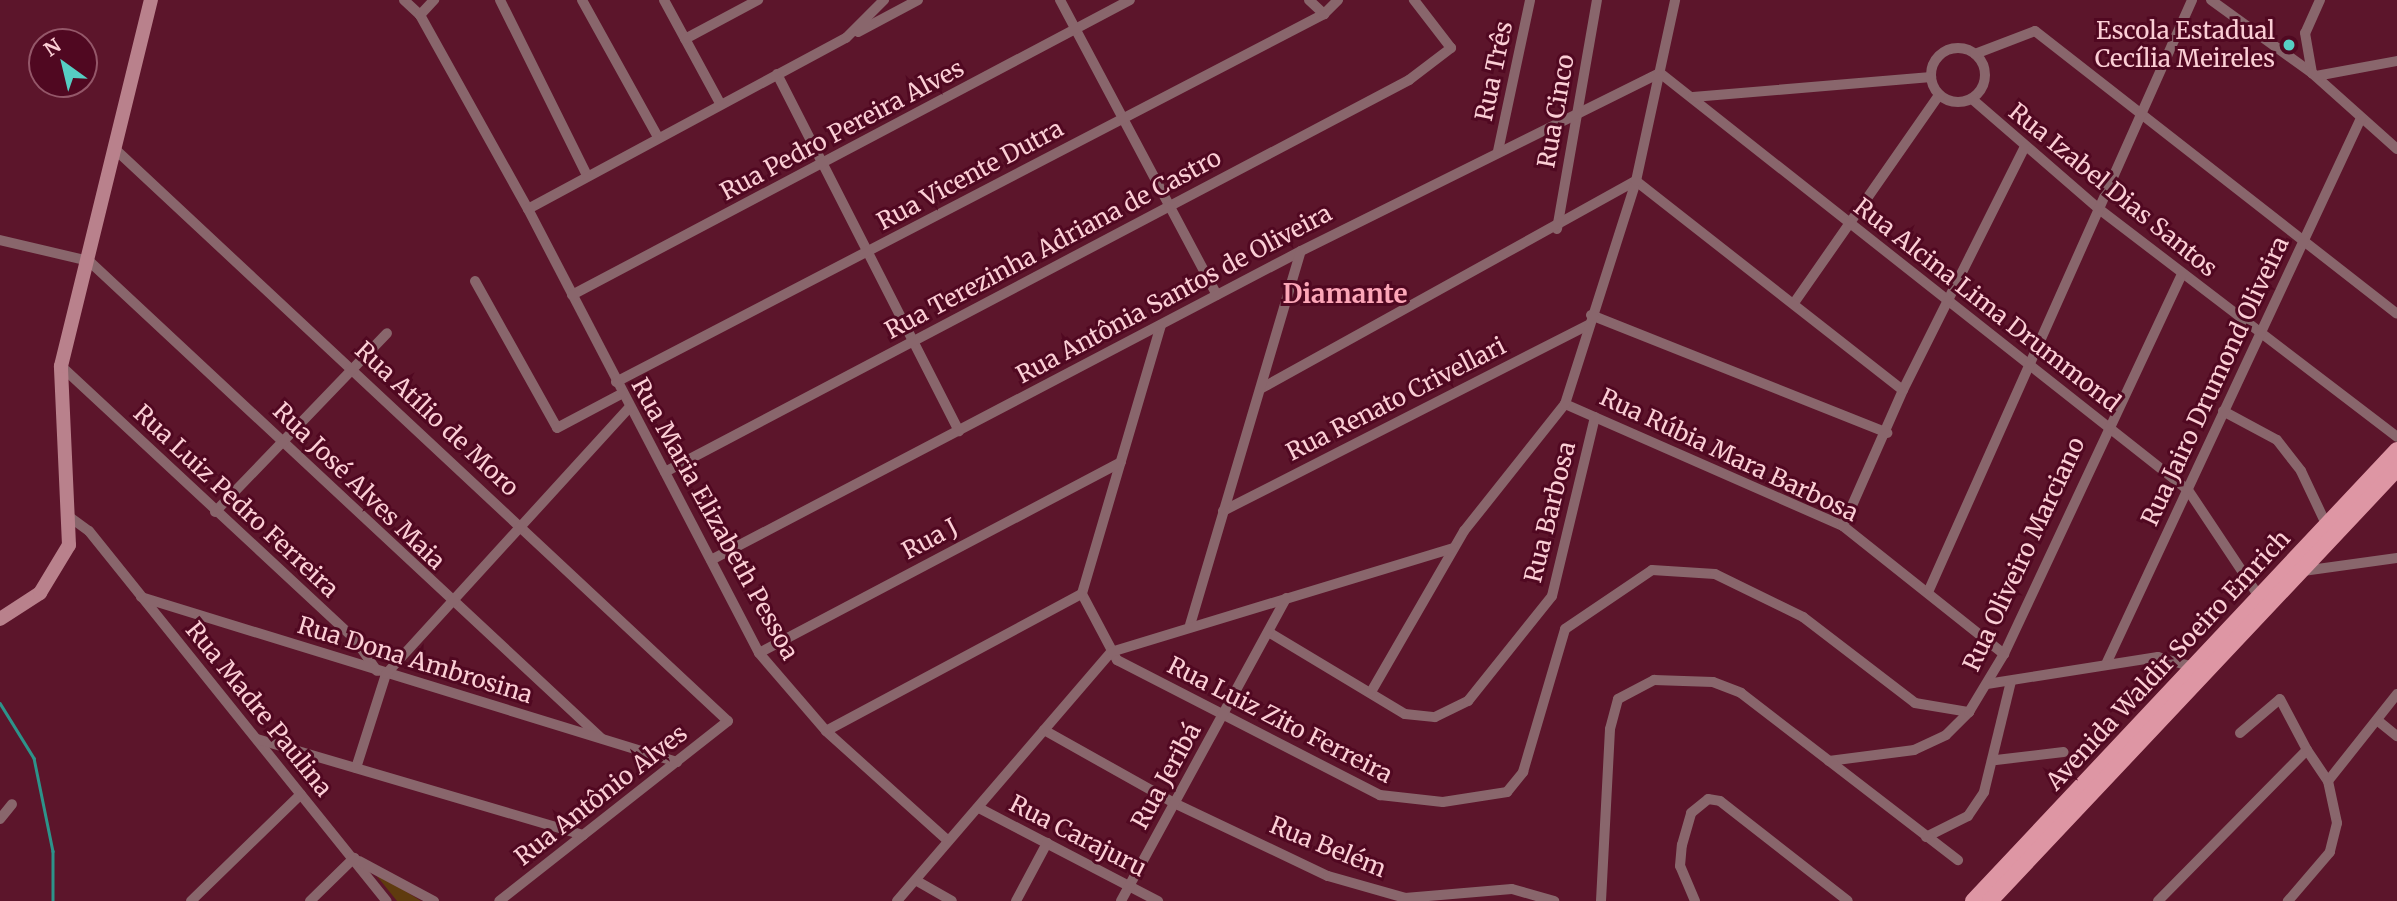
<!DOCTYPE html>
<meta charset="utf-8">
<style>
body{margin:0}
#map{position:relative;width:2397px;height:901px;overflow:hidden;background:#5c152b;font-family:Merriweather,serif}
div>[style]{position:absolute}
[style*='--x']{left:calc(var(--x)*1px);top:calc(var(--y)*1px);width:calc(var(--w)*1px);rotate:calc(var(--a)*1deg)}
.green>*{inset:0;background:#5f3b0f}
.stream>*{height:2.5px;margin:-1.25px;padding:0 1.25px;transform-origin:1.25px;border-radius:1.25px;background:#2d938a}
.street>*{height:10px;margin:-5px;padding:0 5px;transform-origin:5px;border-radius:5px;background:#89666c}
.street>.ring{margin:-5px;padding:0;box-sizing:content-box;background:none;border:10px solid #89666c;border-radius:50%}
.secondary>*{height:14px;margin:-7px;padding:0 7px;transform-origin:7px;border-radius:7px;background:#b9818c}
.primary>*{height:16px;margin:-8px;padding:0 8px;transform-origin:8px;border-radius:8px;background:#de96a4}
.dots>*{width:19px;height:19px;translate:-50% -50%;box-sizing:border-box;border:4px solid #500821;border-radius:50%}
span{translate:-50% -50%;white-space:nowrap;text-align:center;line-height:1.15;-webkit-text-stroke:6px #500821;paint-order:stroke}
.poi-label{font-size:24px;color:#fbced5}
.right{translate:-100% -50%;text-align:right}
.street-label{font-size:24px;color:#fbced5}
.neighbourhood-label{font-size:26px;color:#fda7b8;font-weight:700}
.north{position:absolute;left:28px;top:28px;width:70px;height:70px;box-sizing:border-box;background:#500821;border:2px solid #945769;border-radius:50%;rotate:326deg;font-size:19px;font-weight:700;line-height:28px;text-align:center;color:#fbced5}
.north::after{content:'';display:block;margin:auto;width:24px;height:32px;background:#56cec3;clip-path:polygon(50% 0,100% 100%,50% 72%,0 100%)}
</style>
<div id="map">
<div class="green">
<i style="clip-path:polygon(372px 870px,421px 901px,397px 901px)"></i>
</div>
<div class="stream">
<i style="--x:0;--y:703;--w:65;--a:58.3"></i>
<i style="--x:34;--y:758;--w:95;--a:78.5"></i>
<i style="--x:53;--y:851;--w:50;--a:90"></i>
</div>
<div class="street">
<i style="--x:404;--y:0;--w:22;--a:43"></i>
<i style="--x:420;--y:15;--w:222;--a:60.9"></i>
<i style="--x:528;--y:209;--w:500;--a:62.51"></i>
<i style="--x:759;--y:653;--w:103;--a:49.3"></i>
<i style="--x:826;--y:731;--w:163;--a:42"></i>
<i style="--x:500;--y:0;--w:195;--a:63.6"></i>
<i style="--x:582;--y:0;--w:157;--a:61"></i>
<i style="--x:664;--y:0;--w:117;--a:61.5"></i>
<i style="--x:1060;--y:0;--w:334;--a:62"></i>
<i style="--x:1309;--y:0;--w:21;--a:43"></i>
<i style="--x:2211;--y:0;--w:125;--a:35.9"></i>
<i style="--x:2320;--y:0;--w:36;--a:114"></i>
<i style="--x:2305;--y:33;--w:41;--a:80.1"></i>
<i style="--x:2312;--y:73;--w:114;--a:41.8"></i>
<i style="--x:420;--y:15;--w:21;--a:-47"></i>
<i style="--x:858;--y:32;--w:68;--a:-28.1"></i>
<i style="--x:685;--y:39;--w:83;--a:-28.1"></i>
<i class="ring" style="left:1931px;top:48px;width:44px;height:44px"></i>
<i style="--x:1975;--y:54;--w:64;--a:-21"></i>
<i style="--x:2035;--y:31;--w:459;--a:38"></i>
<i style="--x:1660;--y:73;--w:673;--a:38.3"></i>
<i style="--x:2188;--y:490;--w:130;--a:56.3"></i>
<i style="--x:777;--y:74;--w:401;--a:63"></i>
<i style="--x:2316;--y:76;--w:82;--a:-10.5"></i>
<i style="--x:1693;--y:97;--w:239;--a:-4.8"></i>
<i style="--x:1972;--y:99;--w:168;--a:40.9"></i>
<i style="--x:2099;--y:209;--w:375;--a:37.4"></i>
<i style="--x:116;--y:150;--w:837;--a:43.02"></i>
<i style="--x:728;--y:721;--w:291;--a:141.8"></i>
<i style="--x:1498;--y:151;--w:154;--a:-78"></i>
<i style="--x:528;--y:209;--w:361;--a:-28.3"></i>
<i style="--x:846;--y:38;--w:54;--a:-45"></i>
<i style="--x:1557;--y:229;--w:232;--a:-80.1"></i>
<i style="--x:0;--y:240;--w:91;--a:13.3"></i>
<i style="--x:89;--y:261;--w:700;--a:42.97"></i>
<i style="--x:475;--y:281;--w:168;--a:60.8"></i>
<i style="--x:557;--y:428;--w:75;--a:-27.9"></i>
<i style="--x:572;--y:295;--w:631;--a:-27.86"></i>
<i style="--x:1794;--y:303;--w:254;--a:-55.1"></i>
<i style="--x:1591;--y:315;--w:319;--a:21.7"></i>
<i style="--x:1161;--y:325;--w:280;--a:106.4"></i>
<i style="--x:1082;--y:594;--w:75;--a:62.1"></i>
<i style="--x:1117;--y:660;--w:296;--a:27.2"></i>
<i style="--x:1380;--y:795;--w:63;--a:6.3"></i>
<i style="--x:1443;--y:802;--w:65;--a:-8.9"></i>
<i style="--x:1507;--y:792;--w:26;--a:-51"></i>
<i style="--x:1523;--y:772;--w:149;--a:-73.6"></i>
<i style="--x:1565;--y:629;--w:105;--a:-34.1"></i>
<i style="--x:1652;--y:570;--w:63;--a:3.6"></i>
<i style="--x:1715;--y:574;--w:98;--a:26"></i>
<i style="--x:1803;--y:617;--w:141;--a:37.5"></i>
<i style="--x:1915;--y:703;--w:55;--a:9.5"></i>
<i style="--x:61;--y:366;--w:400;--a:42.9"></i>
<i style="--x:354;--y:638;--w:40;--a:55.1"></i>
<i style="--x:616;--y:382;--w:798;--a:-27.46"></i>
<i style="--x:1324;--y:14;--w:20;--a:-45"></i>
<i style="--x:1262;--y:388;--w:427;--a:-29"></i>
<i style="--x:1636;--y:181;--w:339;--a:38.1"></i>
<i style="--x:1565;--y:404;--w:304;--a:23.7"></i>
<i style="--x:1843;--y:526;--w:206;--a:38.5"></i>
<i style="--x:2223;--y:411;--w:61;--a:28.2"></i>
<i style="--x:2277;--y:440;--w:39;--a:52"></i>
<i style="--x:2301;--y:471;--w:59;--a:64.7"></i>
<i style="--x:665;--y:472;--w:841;--a:-27.78"></i>
<i style="--x:1409;--y:80;--w:53;--a:-37.3"></i>
<i style="--x:1451;--y:48;--w:61;--a:-127.6"></i>
<i style="--x:1223;--y:511;--w:410;--a:-27"></i>
<i style="--x:215;--y:512;--w:248;--a:-46.1"></i>
<i style="--x:71;--y:518;--w:22;--a:36"></i>
<i style="--x:89;--y:531;--w:475;--a:51.2"></i>
<i style="--x:1843;--y:526;--w:149;--a:-66.2"></i>
<i style="--x:1903;--y:390;--w:271;--a:-63.4"></i>
<i style="--x:711;--y:560;--w:666;--a:-27.64"></i>
<i style="--x:1301;--y:251;--w:401;--a:-26.4"></i>
<i style="--x:2303;--y:571;--w:95;--a:-7.9"></i>
<i style="--x:1929;--y:590;--w:646;--a:-65.97"></i>
<i style="--x:141;--y:597;--w:561;--a:17.11"></i>
<i style="--x:1190;--y:625;--w:390;--a:-73.5"></i>
<i style="--x:1270;--y:633;--w:157;--a:31"></i>
<i style="--x:1405;--y:714;--w:30;--a:6"></i>
<i style="--x:1435;--y:717;--w:37;--a:-26"></i>
<i style="--x:1468;--y:701;--w:134;--a:-51.3"></i>
<i style="--x:1552;--y:596;--w:184;--a:-76.5"></i>
<i style="--x:759;--y:653;--w:409;--a:-27.8"></i>
<i style="--x:2107;--y:662;--w:600;--a:-64.97"></i>
<i style="--x:1987;--y:684;--w:173;--a:-9"></i>
<i style="--x:2158;--y:657;--w:41;--a:15.8"></i>
<i style="--x:1371;--y:692;--w:186;--a:-60"></i>
<i style="--x:1464;--y:531;--w:162;--a:-51.5"></i>
<i style="--x:1565;--y:404;--w:234;--a:-72.3"></i>
<i style="--x:1636;--y:181;--w:185;--a:-77.8"></i>
<i style="--x:2377;--y:720;--w:26;--a:39"></i>
<i style="--x:1044;--y:730;--w:149;--a:29.3"></i>
<i style="--x:1174;--y:803;--w:170;--a:25.4"></i>
<i style="--x:1328;--y:876;--w:80;--a:15.9"></i>
<i style="--x:1405;--y:898;--w:107;--a:-4.8"></i>
<i style="--x:1512;--y:889;--w:44;--a:15.9"></i>
<i style="--x:826;--y:731;--w:290;--a:-28.2"></i>
<i style="--x:2240;--y:733;--w:52;--a:-40.4"></i>
<i style="--x:2280;--y:699;--w:58;--a:62.1"></i>
<i style="--x:257;--y:739;--w:340;--a:16.4"></i>
<i style="--x:1996;--y:760;--w:68;--a:-6.7"></i>
<i style="--x:1829;--y:761;--w:86;--a:-7.4"></i>
<i style="--x:1914;--y:750;--w:35;--a:-25"></i>
<i style="--x:1946;--y:735;--w:33;--a:-45"></i>
<i style="--x:1969;--y:712;--w:68;--a:-58.9"></i>
<i style="--x:2004;--y:654;--w:420;--a:-64.9"></i>
<i style="--x:356;--y:768;--w:99;--a:-72.3"></i>
<i style="--x:386;--y:674;--w:362;--a:-47.6"></i>
<i style="--x:2328;--y:781;--w:111;--a:-51.6"></i>
<i style="--x:979;--y:808;--w:202;--a:27.5"></i>
<i style="--x:0;--y:819;--w:19;--a:-51"></i>
<i style="--x:1926;--y:837;--w:47;--a:-26.6"></i>
<i style="--x:1968;--y:816;--w:29;--a:-56"></i>
<i style="--x:1984;--y:792;--w:114;--a:-76.3"></i>
<i style="--x:359;--y:861;--w:85;--a:28.1"></i>
<i style="--x:917;--y:881;--w:40;--a:29.7"></i>
<i style="--x:191;--y:901;--w:153;--a:-44.2"></i>
<i style="--x:310;--y:901;--w:62;--a:-44.3"></i>
<i style="--x:897;--y:901;--w:328;--a:-49.3"></i>
<i style="--x:1111;--y:652;--w:357;--a:-16.9"></i>
<i style="--x:1016;--y:901;--w:66;--a:-61.9"></i>
<i style="--x:1121;--y:901;--w:345;--a:-61.4"></i>
<i style="--x:1601;--y:901;--w:172;--a:-87"></i>
<i style="--x:1610;--y:729;--w:31;--a:-75"></i>
<i style="--x:1618;--y:699;--w:41;--a:-27.8"></i>
<i style="--x:1654;--y:680;--w:59;--a:1.9"></i>
<i style="--x:1713;--y:682;--w:30;--a:21"></i>
<i style="--x:1741;--y:693;--w:274;--a:37.6"></i>
<i style="--x:1695;--y:901;--w:38;--a:-113"></i>
<i style="--x:1680;--y:866;--w:21;--a:-85"></i>
<i style="--x:1682;--y:845;--w:33;--a:-74"></i>
<i style="--x:1691;--y:813;--w:22;--a:-39"></i>
<i style="--x:1708;--y:799;--w:12;--a:9"></i>
<i style="--x:1720;--y:801;--w:162;--a:38"></i>
<i style="--x:2158;--y:901;--w:212;--a:-45.4"></i>
<i style="--x:2307;--y:750;--w:37;--a:56"></i>
<i style="--x:2328;--y:781;--w:43;--a:77.9"></i>
<i style="--x:2337;--y:823;--w:30;--a:104"></i>
<i style="--x:2330;--y:852;--w:65;--a:130.6"></i>
</div>
<div class="secondary">
<i style="--x:0;--y:619;--w:48;--a:-33"></i>
<i style="--x:40;--y:593;--w:56;--a:-58.9"></i>
<i style="--x:69;--y:545;--w:179;--a:-92.6"></i>
<i style="--x:61;--y:366;--w:377;--a:-76.2"></i>
</div>
<div class="primary">
<i style="--x:1973;--y:901;--w:619;--a:-46.77"></i>
<i style="--x:1990;--y:901;--w:594;--a:-46.71"></i>
</div>
<div class="dots">
<i style="left:2289px;top:45px;background:#56cec3"></i>
</div>
<div class="poi-label">
<span class="right" style="left:2275px;top:45px">Escola Estadual<br>Cecília Meireles</span>
</div>
<div class="street-label">
<span style="left:1494px;top:71px;rotate:-78deg">Rua Três</span>
<span style="left:1556px;top:111px;rotate:-80deg">Rua Cinco</span>
<span style="left:842px;top:130px;rotate:-28deg">Rua Pedro Pereira Alves</span>
<span style="left:970px;top:175px;rotate:-28deg">Rua Vicente Dutra</span>
<span style="left:2113px;top:190px;rotate:39deg">Rua Izabel Dias Santos</span>
<span style="left:1053px;top:244px;rotate:-28deg">Rua Terezinha Adriana de Castro</span>
<span style="left:1174px;top:294px;rotate:-28deg">Rua Antônia Santos de Oliveira</span>
<span style="left:1987px;top:305px;rotate:38deg">Rua Alcina Lima Drummond</span>
<span style="left:2215px;top:381px;rotate:-65deg">Rua Jairo Drumond Oliveira</span>
<span style="left:1396px;top:399px;rotate:-27deg">Rua Renato Crivellari</span>
<span style="left:437px;top:419px;rotate:43deg">Rua Atílio de Moro</span>
<span style="left:1729px;top:455px;rotate:25deg">Rua Rúbia Mara Barbosa</span>
<span style="left:359px;top:486px;rotate:44deg">Rua José Alves Maia</span>
<span style="left:236px;top:501px;rotate:43deg">Rua Luiz Pedro Ferreira</span>
<span style="left:1550px;top:512px;rotate:-76deg">Rua Barbosa</span>
<span style="left:715px;top:519px;rotate:61deg">Rua Maria Elizabeth Pessoa</span>
<span style="left:930px;top:539px;rotate:-28deg">Rua J</span>
<span style="left:2024px;top:554px;rotate:-65deg">Rua Oliveiro Marciano</span>
<span style="left:415px;top:660px;rotate:17deg">Rua Dona Ambrosina</span>
<span style="left:2168px;top:660px;rotate:-47deg">Avenida Waldir Soeiro Emrich</span>
<span style="left:259px;top:709px;rotate:51deg">Rua Madre Paulina</span>
<span style="left:1280px;top:720px;rotate:27deg">Rua Luiz Zito Ferreira</span>
<span style="left:1166px;top:776px;rotate:-61deg">Rua Jeribá</span>
<span style="left:601px;top:795px;rotate:-38deg">Rua Antônio Alves</span>
<span style="left:1078px;top:836px;rotate:27deg">Rua Carajuru</span>
<span style="left:1328px;top:847px;rotate:22deg">Rua Belém</span>
</div>
<div class="neighbourhood-label">
<span style="left:1345px;top:294px">Diamante</span>
</div>
<div class="north">N</div>
</div>
